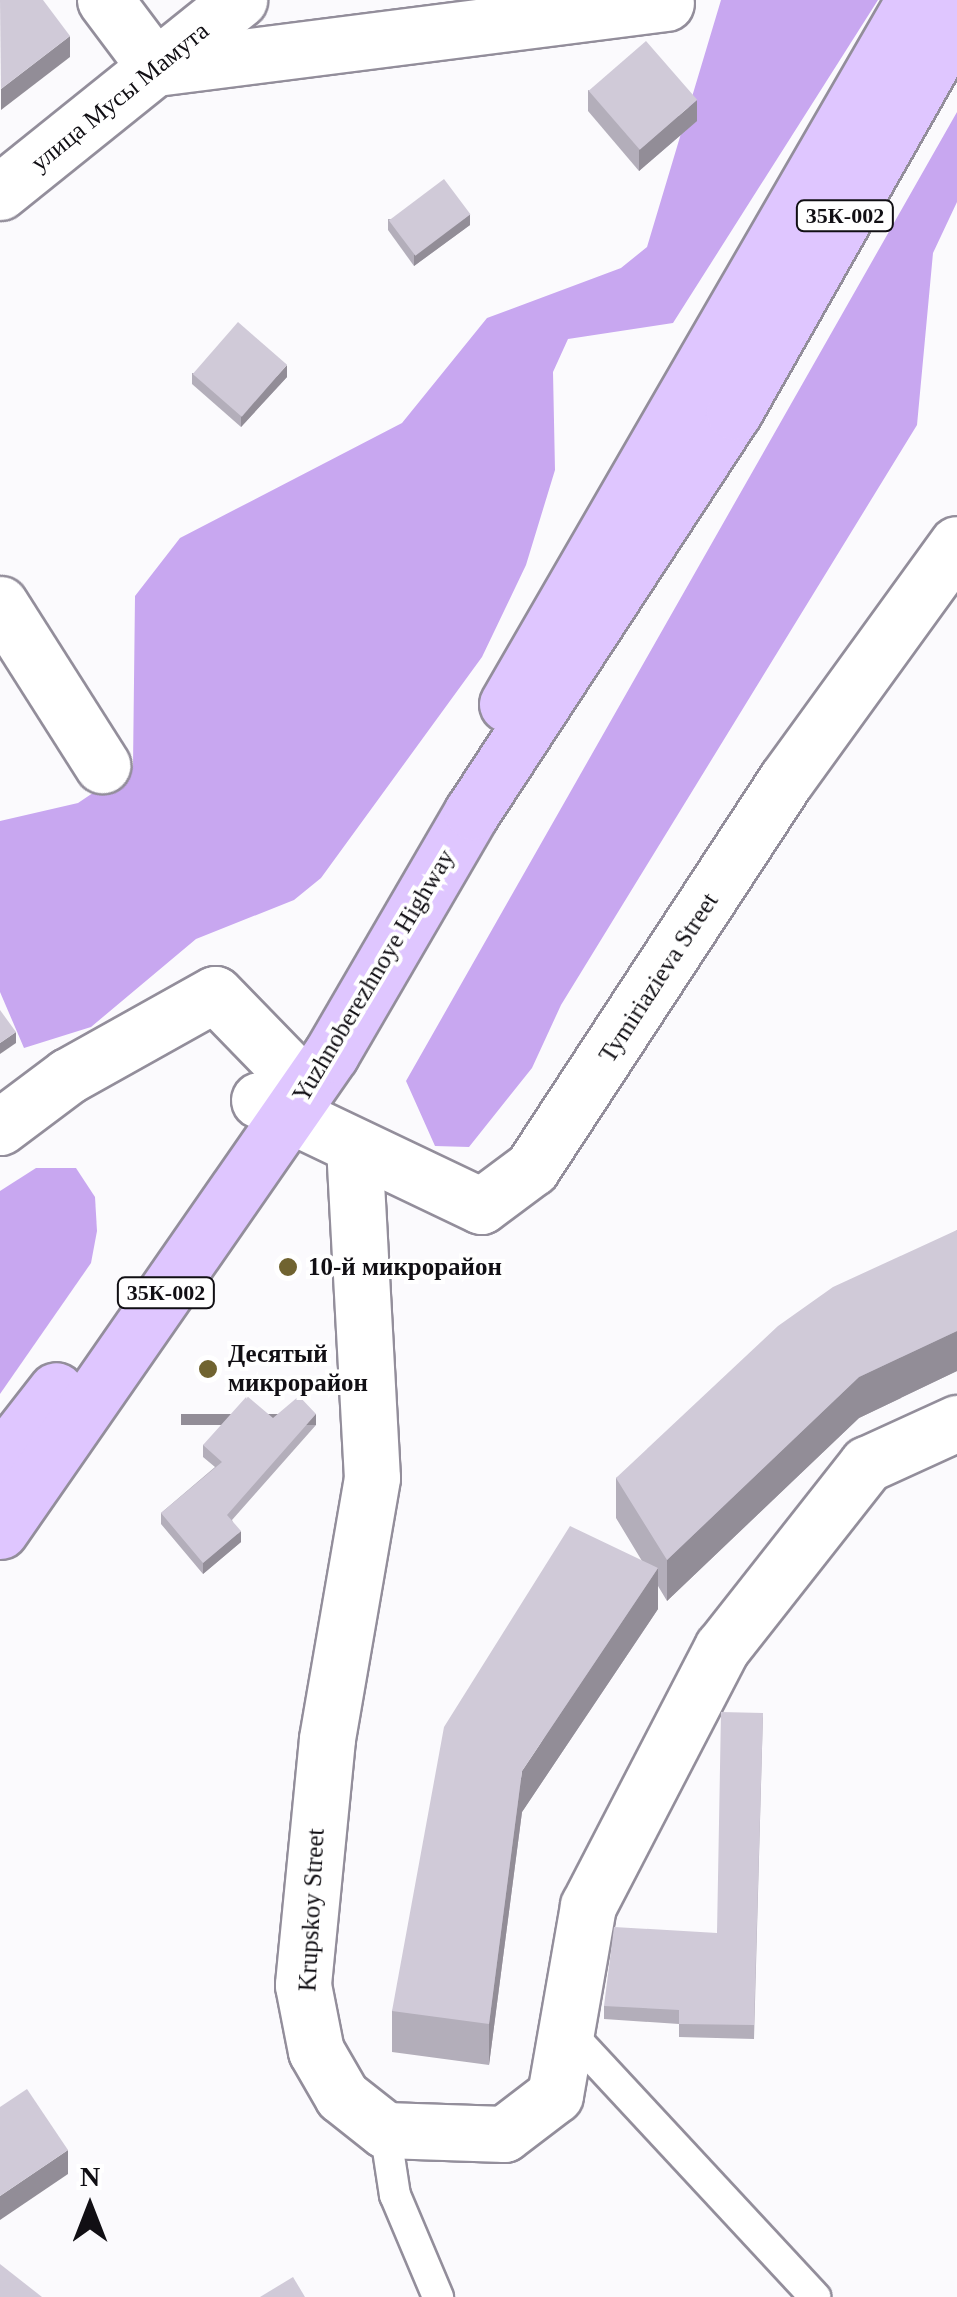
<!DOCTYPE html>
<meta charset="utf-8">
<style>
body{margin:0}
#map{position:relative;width:957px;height:2297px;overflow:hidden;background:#fbfafd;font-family:Georgia,serif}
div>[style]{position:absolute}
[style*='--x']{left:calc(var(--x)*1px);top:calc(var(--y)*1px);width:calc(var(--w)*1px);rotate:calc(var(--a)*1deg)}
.forest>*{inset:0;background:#c8a7f0}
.roads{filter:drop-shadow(2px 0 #938e9b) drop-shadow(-2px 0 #938e9b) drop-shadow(0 2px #938e9b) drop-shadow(0 -2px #938e9b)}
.service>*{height:30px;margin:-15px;padding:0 15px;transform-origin:15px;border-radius:15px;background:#fff}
.minor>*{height:55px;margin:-27.5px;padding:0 27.5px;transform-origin:27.5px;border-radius:27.5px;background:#fff}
.tertiary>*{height:55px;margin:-27.5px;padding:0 27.5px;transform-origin:27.5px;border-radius:27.5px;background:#fff}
.trunk>*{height:55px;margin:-27.5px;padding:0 27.5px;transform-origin:27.5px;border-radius:27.5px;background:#dfc6ff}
.wall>*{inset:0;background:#b3aeba}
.shaded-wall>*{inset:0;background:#928d97;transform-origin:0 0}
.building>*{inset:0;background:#d0cad8;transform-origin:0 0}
.dots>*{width:28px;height:28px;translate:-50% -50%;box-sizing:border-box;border:5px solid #fff;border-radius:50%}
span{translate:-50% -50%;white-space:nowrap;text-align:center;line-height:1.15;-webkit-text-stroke:8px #fff;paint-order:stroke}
.shield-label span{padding:2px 8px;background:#fff;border:2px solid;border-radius:8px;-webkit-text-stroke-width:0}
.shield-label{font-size:22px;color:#110f14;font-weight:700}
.street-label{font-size:25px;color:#110f14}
.poi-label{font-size:25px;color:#110f14;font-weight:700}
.left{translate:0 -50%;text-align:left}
.north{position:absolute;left:40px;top:2157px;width:100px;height:100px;-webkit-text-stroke:8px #fff;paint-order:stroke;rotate:0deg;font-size:28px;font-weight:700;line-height:40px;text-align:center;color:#110f14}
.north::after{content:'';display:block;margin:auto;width:35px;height:45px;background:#110f14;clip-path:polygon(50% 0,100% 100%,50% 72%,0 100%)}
</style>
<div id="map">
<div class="forest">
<i style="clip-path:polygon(721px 0,878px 0,673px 323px,568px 339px,553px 372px,555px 470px,526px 565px,482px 657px,321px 878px,294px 900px,196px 939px,91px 1027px,24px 1048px,0 992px,0 821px,78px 803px,133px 766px,135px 596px,180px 538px,402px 423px,487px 318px,621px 268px,647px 247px)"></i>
<i style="clip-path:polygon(957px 112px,957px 202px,933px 253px,917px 425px,561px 1005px,532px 1068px,469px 1147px,435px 1146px,406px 1081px)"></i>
<i style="clip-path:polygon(36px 1168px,76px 1168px,95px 1197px,97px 1231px,91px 1263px,0 1394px,0 1191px)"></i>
</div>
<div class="roads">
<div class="service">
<i style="--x:569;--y:2032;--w:362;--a:47.1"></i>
<i style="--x:385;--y:2130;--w:66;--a:81.3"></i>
<i style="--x:395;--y:2195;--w:111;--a:67.1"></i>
</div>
<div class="minor">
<i style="--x:105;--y:0;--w:85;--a:53.1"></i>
<i style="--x:156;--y:68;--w:514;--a:-7.26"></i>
<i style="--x:0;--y:192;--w:307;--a:-38.8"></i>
<i style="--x:0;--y:604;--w:191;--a:57.6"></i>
<i style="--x:0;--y:1127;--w:85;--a:-36.9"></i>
<i style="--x:68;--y:1076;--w:168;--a:-29.2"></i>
<i style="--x:215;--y:994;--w:99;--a:45.8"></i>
<i style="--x:354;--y:1146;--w:332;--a:86.9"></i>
<i style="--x:372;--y:1478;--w:265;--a:99.8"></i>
<i style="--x:327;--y:1739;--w:247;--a:95.6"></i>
<i style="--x:303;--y:1985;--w:67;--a:78.9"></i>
<i style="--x:316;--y:2051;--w:52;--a:60"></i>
<i style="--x:342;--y:2096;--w:55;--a:38.3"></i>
<i style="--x:385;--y:2130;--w:119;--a:1.9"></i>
<i style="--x:504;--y:2134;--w:64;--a:-37.4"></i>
<i style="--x:555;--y:2095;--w:192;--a:-80.1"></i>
<i style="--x:588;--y:1906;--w:291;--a:-62.6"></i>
<i style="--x:722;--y:1648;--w:234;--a:-51.8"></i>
<i style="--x:867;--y:1464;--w:99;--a:-24.5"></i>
</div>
<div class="tertiary">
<i style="--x:259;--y:1100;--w:246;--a:25.5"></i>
<i style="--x:481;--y:1206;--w:64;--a:-36.7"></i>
<i style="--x:532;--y:1168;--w:464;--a:-56.8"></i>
<i style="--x:786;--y:780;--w:291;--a:-54.1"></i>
</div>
<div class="trunk">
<i style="--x:507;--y:704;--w:813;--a:-59.97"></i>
<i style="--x:0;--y:1462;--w:91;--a:-52.1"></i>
<i style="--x:0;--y:1531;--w:581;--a:-55.24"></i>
<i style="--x:331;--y:1054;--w:280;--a:-59.8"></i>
<i style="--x:472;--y:812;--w:478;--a:-56.8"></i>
<i style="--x:734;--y:412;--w:452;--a:-60.4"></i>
</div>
</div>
<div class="wall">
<i style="clip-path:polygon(588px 90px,697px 121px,639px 171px,588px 111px)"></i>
<i style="clip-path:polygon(388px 219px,470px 225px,414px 266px,388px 230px)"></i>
<i style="clip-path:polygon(192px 373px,287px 377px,241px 427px,192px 384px)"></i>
<i style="clip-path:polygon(957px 1230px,957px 1371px,859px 1418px,667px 1601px,658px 1586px,658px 1609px,522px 1812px,489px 2065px,392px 2052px,392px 2011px,642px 1561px,616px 1518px,616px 1478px)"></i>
<i style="clip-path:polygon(273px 1418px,316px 1425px,232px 1520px,241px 1542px,203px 1574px,161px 1524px,161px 1513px,215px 1467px,203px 1457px,203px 1445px)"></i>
<i style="clip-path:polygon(763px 1713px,754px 2039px,679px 2037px,679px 2024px,604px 2019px,604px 2006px,717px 1933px)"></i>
</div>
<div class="shaded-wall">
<i style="clip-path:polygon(70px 36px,70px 57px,1px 110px,1px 89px)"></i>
<i style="clip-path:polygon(697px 100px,697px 121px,639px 171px,639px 150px)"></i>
<i style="clip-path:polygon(470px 214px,470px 225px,414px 266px,414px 255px)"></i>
<i style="clip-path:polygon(287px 365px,287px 377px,241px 427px,241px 416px)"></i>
<i style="clip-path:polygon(16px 1032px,16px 1043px,0 1054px,0 1043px)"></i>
<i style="clip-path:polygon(957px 1331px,957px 1371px,859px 1418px,667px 1601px,667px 1560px,859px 1377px)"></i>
<i style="left:316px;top:1414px;width:11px;height:135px;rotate:90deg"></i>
<i style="clip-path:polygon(241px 1531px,241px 1542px,203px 1574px,203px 1563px)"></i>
<i style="clip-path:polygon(658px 1568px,658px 1609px,522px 1812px,489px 2065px,489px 2024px,522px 1771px)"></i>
<i style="clip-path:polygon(68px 2150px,68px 2174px,0 2220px,0 2196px)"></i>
</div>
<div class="building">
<i style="clip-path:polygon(0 0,43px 0,70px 36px,1px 89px)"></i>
<i style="left:646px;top:41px;width:78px;height:76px;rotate:49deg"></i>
<i style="left:444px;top:179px;width:44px;height:69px;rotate:53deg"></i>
<i style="left:238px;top:322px;width:65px;height:69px;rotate:41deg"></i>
<i style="clip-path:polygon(0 1010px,16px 1032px,0 1043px)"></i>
<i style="clip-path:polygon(957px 1230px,957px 1331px,859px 1377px,667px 1560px,616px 1478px,778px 1326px,833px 1287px)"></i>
<i style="clip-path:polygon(247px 1396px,273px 1418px,299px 1396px,316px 1414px,227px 1515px,241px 1531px,203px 1563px,161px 1513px,222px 1462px,203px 1445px)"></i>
<i style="clip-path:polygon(570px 1526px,658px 1568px,522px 1771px,489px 2024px,392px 2011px,444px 1727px)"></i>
<i style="clip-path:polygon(721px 1712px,763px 1713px,754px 2025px,679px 2024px,679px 2010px,604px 2006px,614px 1927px,717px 1933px)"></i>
<i style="clip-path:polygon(27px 2089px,68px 2150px,0 2196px,0 2107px)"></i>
<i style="clip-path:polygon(0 2264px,42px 2297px,0 2297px)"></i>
<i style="clip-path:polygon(293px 2277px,305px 2297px,260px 2297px)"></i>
</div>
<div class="dots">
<i style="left:288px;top:1267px;background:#706330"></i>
<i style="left:208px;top:1369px;background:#706330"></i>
</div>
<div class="shield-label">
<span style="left:845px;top:216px">35К-002</span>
<span style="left:166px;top:1293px">35К-002</span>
</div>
<div class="street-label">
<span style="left:120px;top:97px;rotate:-39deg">улица Мусы Мамута</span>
<span style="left:374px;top:976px;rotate:-59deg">Yuzhnoberezhnoye Highway</span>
<span style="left:659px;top:978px;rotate:-57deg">Tymiriazieva Street</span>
<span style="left:312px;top:1910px;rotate:-87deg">Krupskoy Street</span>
</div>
<div class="poi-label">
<span class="left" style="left:308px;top:1267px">10-й микрорайон</span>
<span class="left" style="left:228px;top:1369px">Десятый<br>микрорайон</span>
</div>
<div class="north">N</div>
</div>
